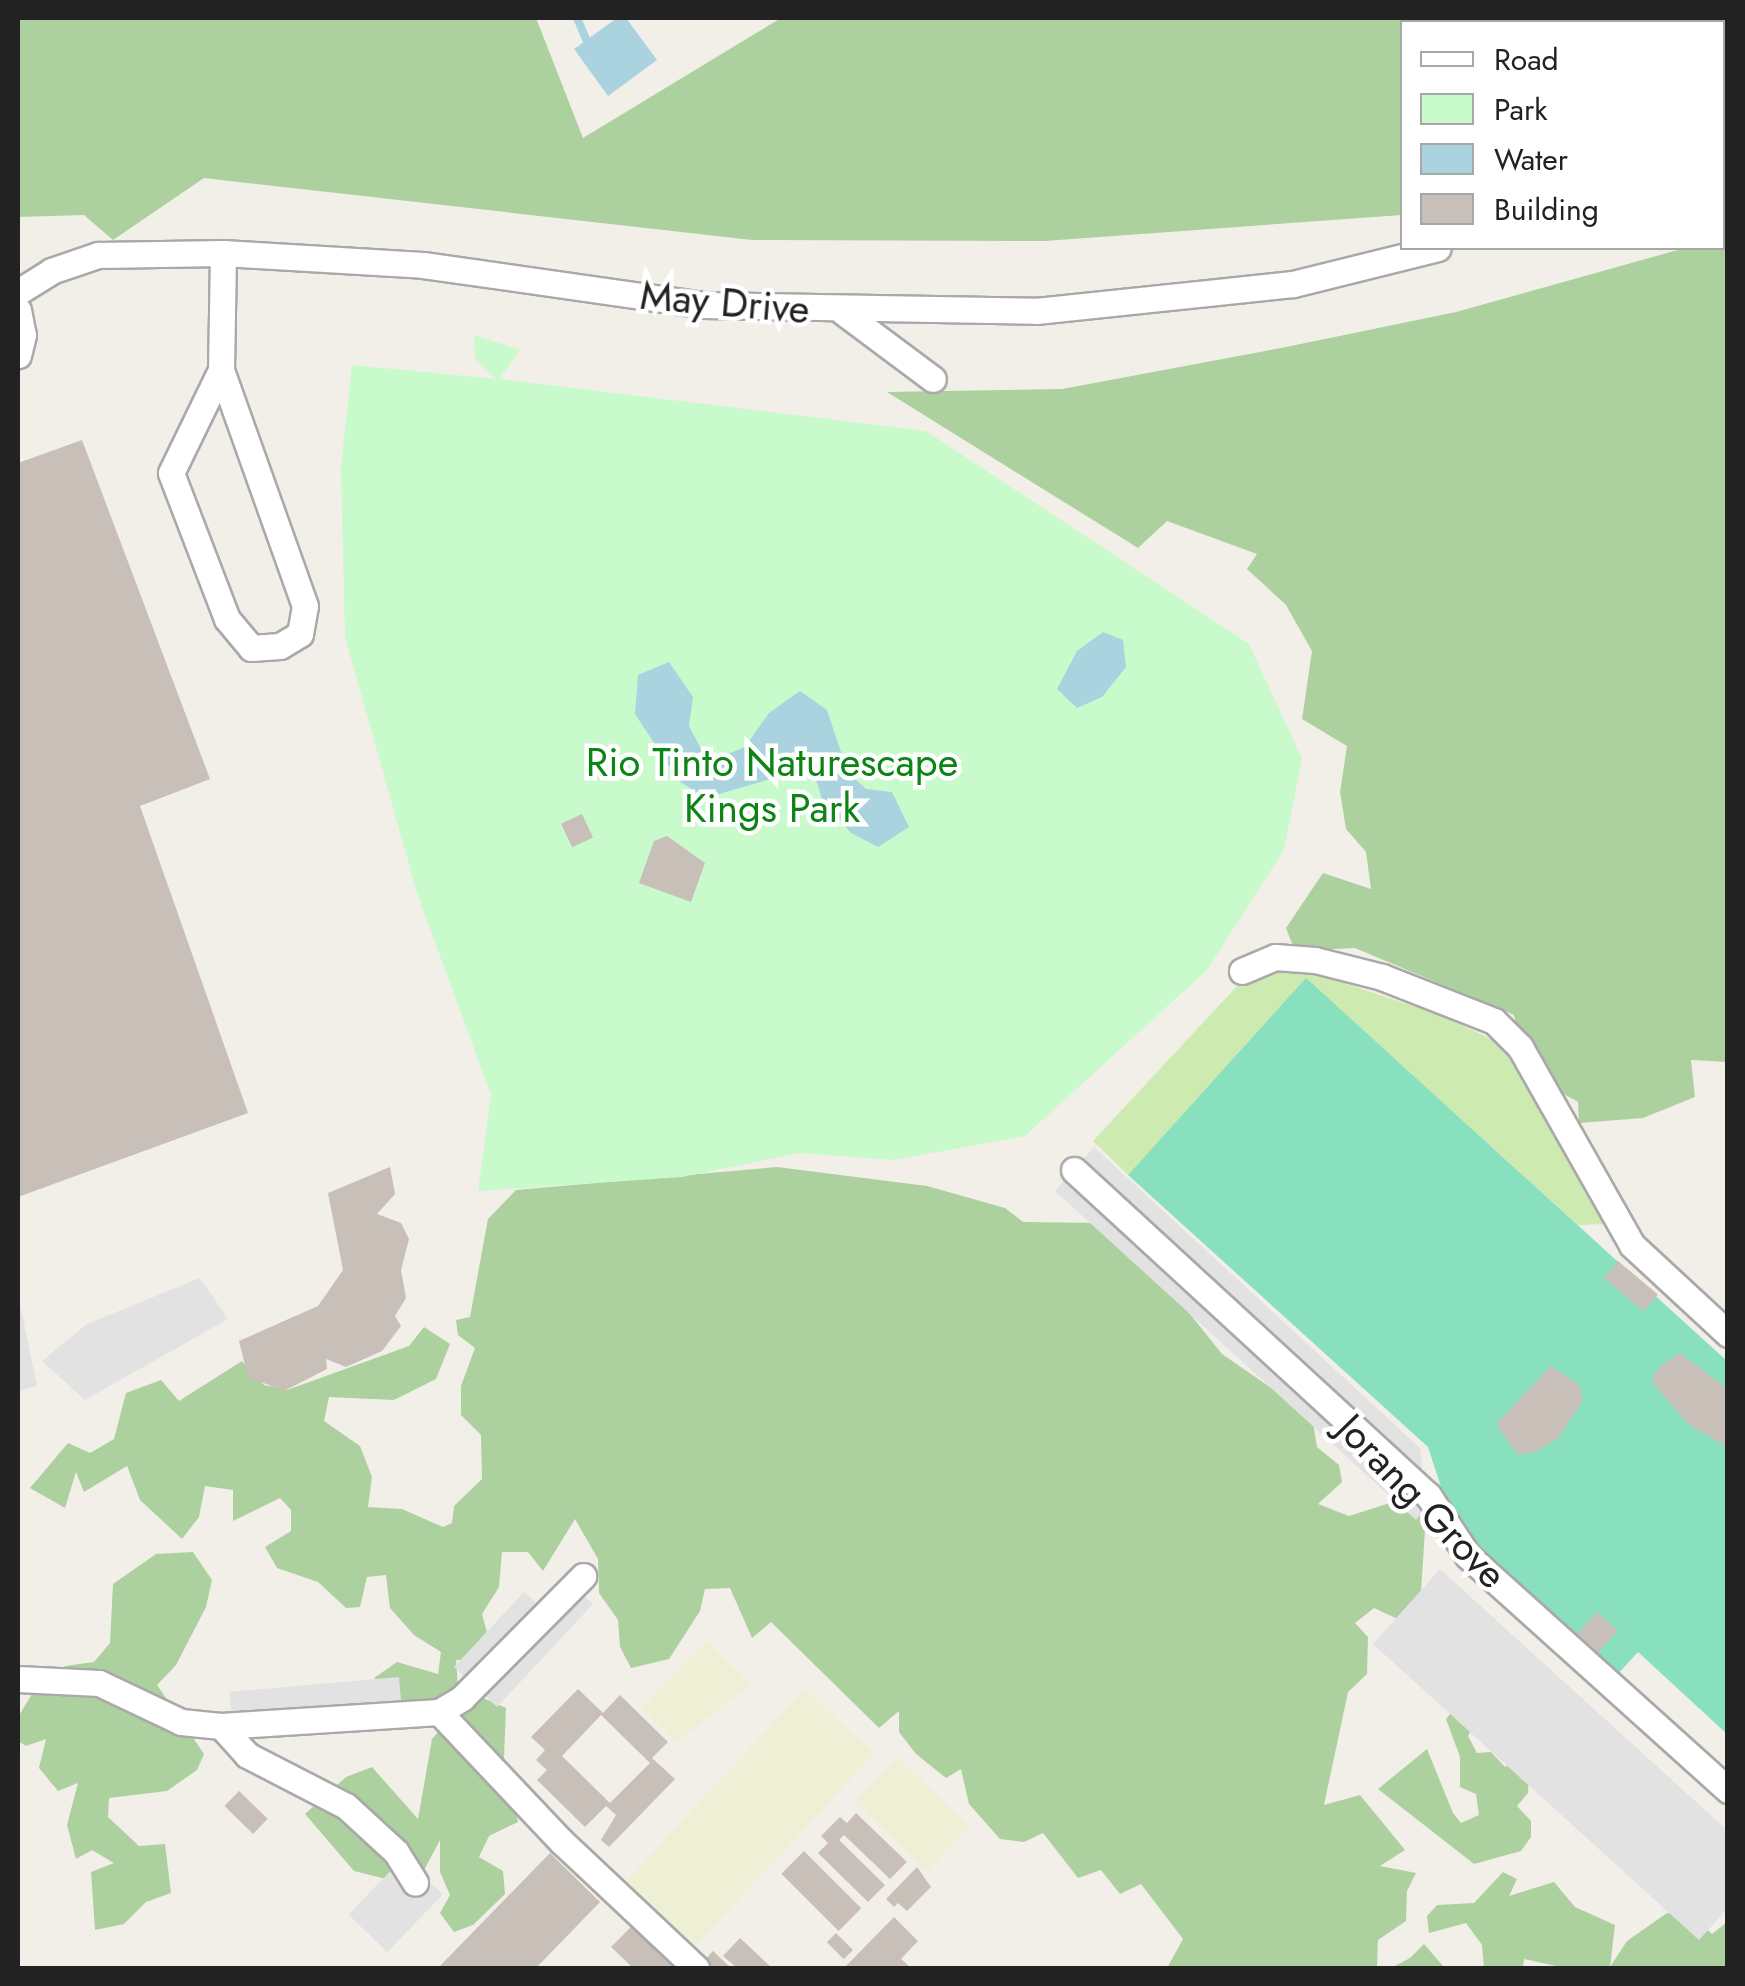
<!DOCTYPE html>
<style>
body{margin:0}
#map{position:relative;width:1745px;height:1986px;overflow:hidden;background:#f2efe9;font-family:Jost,sans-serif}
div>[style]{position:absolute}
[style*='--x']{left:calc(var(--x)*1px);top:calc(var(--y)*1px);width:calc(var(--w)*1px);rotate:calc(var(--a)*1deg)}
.farmland>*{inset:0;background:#eef0d5;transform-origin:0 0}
.grass>*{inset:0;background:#cdebb0}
.forest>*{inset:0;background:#add19e}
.park>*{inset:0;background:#c8facc}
.pitch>*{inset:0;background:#88e0be}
.parking>*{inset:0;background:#e2e2e2;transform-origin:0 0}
.water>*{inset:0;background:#aad3df}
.stream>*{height:8px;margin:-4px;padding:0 4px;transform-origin:4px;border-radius:4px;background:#aad3df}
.building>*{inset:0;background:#c7bfb8;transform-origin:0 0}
.roads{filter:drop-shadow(2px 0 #a9a9a9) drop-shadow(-2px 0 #a9a9a9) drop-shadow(0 2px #a9a9a9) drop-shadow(0 -2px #a9a9a9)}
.minor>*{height:25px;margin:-12.5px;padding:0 12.5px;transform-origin:12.5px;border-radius:12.5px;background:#fff}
span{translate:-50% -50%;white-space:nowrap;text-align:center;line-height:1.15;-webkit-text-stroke:9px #fff;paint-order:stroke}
.street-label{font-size:40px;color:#222}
.park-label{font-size:40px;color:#0c8416}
.frame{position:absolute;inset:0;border:20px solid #222;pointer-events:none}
.legend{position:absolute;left:1400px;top:20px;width:325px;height:230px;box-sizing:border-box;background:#fff;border:2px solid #a7a7a7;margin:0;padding:12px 18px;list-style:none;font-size:30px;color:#222}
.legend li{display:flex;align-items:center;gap:20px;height:50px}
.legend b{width:50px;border:2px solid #a7a7a7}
</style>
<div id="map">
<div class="farmland">
<i style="clip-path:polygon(706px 1641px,750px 1684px,677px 1743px,642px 1708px)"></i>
<i style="left:805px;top:1689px;width:95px;height:272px;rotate:43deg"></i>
<i style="left:898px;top:1757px;width:100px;height:62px;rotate:44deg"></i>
</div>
<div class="grass">
<i style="clip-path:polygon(1285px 963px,1442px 1016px,1515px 1050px,1610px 1224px,1578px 1225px,1306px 979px,1128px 1175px,1093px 1141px,1251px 971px)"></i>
</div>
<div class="forest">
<i style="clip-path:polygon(18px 18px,536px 18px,583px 138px,781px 18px,1727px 18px,1728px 92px,1723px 94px,1722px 22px,1402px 22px,1402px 215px,1045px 241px,752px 240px,204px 178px,113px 240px,84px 215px,18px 217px)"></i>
<i style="clip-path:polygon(1727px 230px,1727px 1062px,1691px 1060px,1695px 1097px,1643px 1118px,1579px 1123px,1578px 1102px,1557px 1090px,1519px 1038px,1514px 1015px,1355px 948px,1295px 951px,1286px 928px,1323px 873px,1371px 889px,1366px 852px,1346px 829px,1340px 792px,1347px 746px,1302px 719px,1312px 651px,1286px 605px,1247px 569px,1257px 554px,1167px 521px,1138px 548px,887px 392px,1062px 389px,1286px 347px,1456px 312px,1685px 248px,1722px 248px)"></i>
<i style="clip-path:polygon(777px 1167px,927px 1186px,1005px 1208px,1023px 1222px,1102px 1223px,1154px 1269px,1222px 1354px,1312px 1416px,1317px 1447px,1339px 1465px,1342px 1482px,1318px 1504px,1349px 1516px,1393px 1502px,1426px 1516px,1420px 1606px,1402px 1621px,1374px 1608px,1355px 1623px,1368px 1637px,1367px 1674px,1348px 1692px,1324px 1805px,1360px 1795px,1405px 1850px,1380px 1866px,1416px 1873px,1407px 1891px,1406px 1921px,1378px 1940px,1377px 1968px,1167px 1968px,1183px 1939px,1141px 1884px,1120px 1894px,1101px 1870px,1078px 1878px,1043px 1833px,1024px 1842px,1000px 1839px,969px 1804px,961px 1769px,946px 1778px,916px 1754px,899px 1732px,899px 1711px,879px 1728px,771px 1622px,752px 1638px,730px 1588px,705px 1589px,700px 1611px,669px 1659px,631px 1668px,620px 1647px,618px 1620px,599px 1593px,598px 1559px,575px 1519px,543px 1571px,528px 1552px,502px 1552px,499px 1587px,482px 1614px,490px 1644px,480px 1659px,456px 1660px,458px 1687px,506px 1708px,504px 1758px,518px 1822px,489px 1836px,479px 1857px,503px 1871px,505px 1894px,473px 1925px,454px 1932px,440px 1913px,450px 1895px,440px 1872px,440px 1840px,422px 1874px,398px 1882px,354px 1871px,305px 1814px,346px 1777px,372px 1767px,418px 1819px,432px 1739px,447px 1722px,413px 1717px,374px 1678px,397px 1662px,438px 1674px,441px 1652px,414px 1635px,390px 1608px,386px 1575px,367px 1577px,360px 1607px,346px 1608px,318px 1582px,277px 1568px,265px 1547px,291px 1531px,291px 1510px,280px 1498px,233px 1521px,233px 1490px,205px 1486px,199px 1517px,182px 1539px,140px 1500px,127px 1466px,84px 1492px,76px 1472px,65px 1508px,30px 1488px,68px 1443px,90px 1453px,114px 1439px,126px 1393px,161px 1380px,179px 1401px,242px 1361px,264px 1385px,287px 1390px,409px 1346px,424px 1327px,450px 1344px,436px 1379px,394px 1400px,329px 1397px,324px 1421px,360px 1446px,372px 1477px,368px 1507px,402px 1509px,443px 1527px,452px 1523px,454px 1506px,482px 1479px,481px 1435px,461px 1415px,461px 1386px,475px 1348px,458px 1335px,456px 1320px,470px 1317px,488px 1219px,516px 1190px)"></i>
<i style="clip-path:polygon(193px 1552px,212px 1580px,206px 1607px,176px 1665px,157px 1685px,204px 1754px,197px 1770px,167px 1791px,109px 1798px,108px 1817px,139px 1846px,165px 1844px,171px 1893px,146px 1902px,124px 1924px,95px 1930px,91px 1872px,114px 1863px,92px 1850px,76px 1859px,67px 1825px,78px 1783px,58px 1791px,39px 1768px,46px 1739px,26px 1746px,18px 1741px,18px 1717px,32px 1694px,48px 1689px,65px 1666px,94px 1662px,110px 1643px,113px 1584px,156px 1554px)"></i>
<i style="clip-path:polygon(1458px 1704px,1479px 1714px,1468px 1736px,1477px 1753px,1491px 1752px,1505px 1767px,1518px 1760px,1529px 1773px,1528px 1793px,1517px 1806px,1531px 1821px,1531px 1837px,1521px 1851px,1474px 1864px,1378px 1789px,1427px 1749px,1453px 1813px,1461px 1823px,1479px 1815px,1476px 1794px,1460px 1787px,1460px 1757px,1446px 1719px)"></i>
<i style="clip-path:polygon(1503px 1872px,1517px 1879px,1509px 1896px,1554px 1882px,1575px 1907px,1615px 1925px,1610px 1967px,1627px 1941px,1667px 1913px,1695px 1919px,1712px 1934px,1727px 1922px,1727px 1968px,1565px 1968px,1524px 1959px,1523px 1968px,1484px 1968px,1482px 1945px,1466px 1923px,1429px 1933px,1427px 1916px,1437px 1905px,1474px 1903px)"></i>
<i style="clip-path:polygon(1424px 1944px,1445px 1968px,1391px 1968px,1410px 1958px)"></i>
</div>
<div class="park">
<i style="clip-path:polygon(474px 335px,520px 350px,499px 379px,926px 431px,1249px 644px,1302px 759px,1284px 850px,1207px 970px,1025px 1136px,894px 1160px,799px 1153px,682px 1177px,478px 1191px,491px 1095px,417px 893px,345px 637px,341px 468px,352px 365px,496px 379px,475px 358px)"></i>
</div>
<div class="pitch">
<i style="clip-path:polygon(1306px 978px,1727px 1361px,1727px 1734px,1638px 1652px,1616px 1676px,1455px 1530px,1428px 1447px,1128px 1175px)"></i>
</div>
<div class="parking">
<i style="clip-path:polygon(1094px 1147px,1420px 1448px,1427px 1507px,1416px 1520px,1055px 1191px)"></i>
<i style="clip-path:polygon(200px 1278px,228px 1319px,85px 1400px,42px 1361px,87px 1324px)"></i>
<i style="clip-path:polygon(18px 1294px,37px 1386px,18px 1391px)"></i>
<i style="clip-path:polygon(1440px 1569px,1727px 1830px,1727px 1909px,1699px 1940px,1373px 1644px)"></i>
<i style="clip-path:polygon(573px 1586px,593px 1604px,497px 1707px,454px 1667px,524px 1592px,547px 1613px)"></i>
<i style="left:399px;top:1677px;width:34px;height:170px;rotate:85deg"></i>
<i style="left:404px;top:1857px;width:54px;height:80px;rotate:44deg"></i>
</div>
<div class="water">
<i style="clip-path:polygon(617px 18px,626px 18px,657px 60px,608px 96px,574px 49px)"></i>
<i style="clip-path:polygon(1103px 632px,1123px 640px,1126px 667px,1102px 697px,1077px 708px,1057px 689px,1077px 651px)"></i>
<i style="clip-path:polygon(669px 662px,693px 697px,689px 726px,708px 762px,745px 747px,769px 713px,800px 691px,827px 710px,843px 758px,705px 798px,679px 781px,635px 714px,638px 675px)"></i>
<i style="clip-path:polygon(846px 770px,866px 789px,892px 792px,909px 827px,878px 847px,851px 833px,822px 799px,814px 773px)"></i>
</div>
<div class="stream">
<i style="--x:577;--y:18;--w:23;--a:67"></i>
</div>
<div class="building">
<i style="clip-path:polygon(82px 440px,210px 779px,140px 806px,248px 1113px,18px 1197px,18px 463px)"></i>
<i style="left:582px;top:814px;width:26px;height:23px;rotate:65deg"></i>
<i style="clip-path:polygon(667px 836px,705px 863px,691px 902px,639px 883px,654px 841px)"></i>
<i style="clip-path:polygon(390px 1167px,395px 1194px,377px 1214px,401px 1223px,409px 1239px,401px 1270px,406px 1298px,395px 1316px,401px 1326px,382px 1351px,346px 1367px,326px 1359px,327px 1369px,284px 1391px,248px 1377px,239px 1341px,318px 1306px,343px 1270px,328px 1193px)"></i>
<i style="left:1618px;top:1261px;width:52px;height:22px;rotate:40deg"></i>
<i style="clip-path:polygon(1680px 1353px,1728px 1389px,1728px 1447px,1689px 1425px,1652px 1382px,1657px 1369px)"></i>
<i style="clip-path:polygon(1551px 1366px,1580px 1386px,1582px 1402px,1558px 1438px,1533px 1453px,1517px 1454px,1496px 1424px)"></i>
<i style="left:1597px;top:1612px;width:28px;height:30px;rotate:42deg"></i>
<i style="clip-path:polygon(evenodd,578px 1689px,603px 1713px,620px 1695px,668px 1742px,652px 1758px,675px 1779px,609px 1847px,601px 1840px,616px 1815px,606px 1806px,585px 1827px,537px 1780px,547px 1770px,536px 1760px,545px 1750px,531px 1737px,578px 1689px,601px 1715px,650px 1763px,610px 1803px,562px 1756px,601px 1715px)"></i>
<i style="left:239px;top:1791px;width:40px;height:21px;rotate:44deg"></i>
<i style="clip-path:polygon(856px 1813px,907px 1862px,890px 1879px,844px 1835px,839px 1840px,885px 1885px,868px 1902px,818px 1853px,828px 1843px,821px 1836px,840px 1817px,847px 1823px)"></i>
<i style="left:804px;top:1851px;width:81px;height:32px;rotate:45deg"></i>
<i style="clip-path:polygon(550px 1853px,600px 1902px,536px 1968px,438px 1968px)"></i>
<i style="clip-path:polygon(917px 1867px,931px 1887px,907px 1911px,898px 1903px,894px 1907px,886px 1899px)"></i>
<i style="clip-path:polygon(894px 1917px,918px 1941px,901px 1959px,911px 1968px,844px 1968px)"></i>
<i style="clip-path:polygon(632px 1926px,668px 1960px,680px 1968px,633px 1968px,611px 1947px)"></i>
<i style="left:836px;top:1933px;width:24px;height:13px;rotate:45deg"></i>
<i style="clip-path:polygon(740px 1938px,772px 1968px,737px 1968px,723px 1956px)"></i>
<i style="clip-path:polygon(713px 1951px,731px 1968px,708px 1968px,702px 1963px)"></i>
</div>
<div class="roads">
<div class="minor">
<i style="--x:1722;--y:156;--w:6;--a:-18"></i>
<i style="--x:18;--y:292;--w:39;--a:-32"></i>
<i style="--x:51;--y:271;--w:50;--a:-18.8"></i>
<i style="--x:98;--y:255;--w:125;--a:-0.9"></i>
<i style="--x:223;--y:253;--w:200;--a:3.4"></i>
<i style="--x:423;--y:265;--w:283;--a:8.1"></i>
<i style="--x:703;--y:305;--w:333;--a:1"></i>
<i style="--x:1036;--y:311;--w:258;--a:-6"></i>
<i style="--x:1293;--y:284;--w:149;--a:-13.9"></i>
<i style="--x:18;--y:310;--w:25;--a:79"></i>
<i style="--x:23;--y:335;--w:21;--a:104"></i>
<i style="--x:843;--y:312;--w:112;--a:36.7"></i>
<i style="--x:221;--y:370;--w:114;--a:115.9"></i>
<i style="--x:171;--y:473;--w:156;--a:69"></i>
<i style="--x:227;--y:619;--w:38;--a:50"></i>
<i style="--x:251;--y:648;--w:29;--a:-4"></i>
<i style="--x:280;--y:646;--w:23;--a:-31"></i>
<i style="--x:300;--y:634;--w:28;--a:-80"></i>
<i style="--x:305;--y:606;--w:251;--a:-109.6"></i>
<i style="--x:221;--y:370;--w:117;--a:-89"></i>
<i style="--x:1242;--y:971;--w:36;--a:-23"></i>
<i style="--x:1275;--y:957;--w:40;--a:4.3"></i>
<i style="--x:1315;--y:960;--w:69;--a:14.2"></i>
<i style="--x:1382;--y:977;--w:120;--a:21.4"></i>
<i style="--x:1494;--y:1021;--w:37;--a:45"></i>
<i style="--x:1520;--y:1047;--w:227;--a:60.5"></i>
<i style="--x:1632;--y:1245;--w:131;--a:42.8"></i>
<i style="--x:1074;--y:1170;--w:481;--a:42.6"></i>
<i style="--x:1428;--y:1495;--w:73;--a:56.7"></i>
<i style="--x:1468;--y:1556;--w:350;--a:42"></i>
<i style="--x:18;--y:1679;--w:81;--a:2.8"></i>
<i style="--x:99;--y:1683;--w:91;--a:25.4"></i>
<i style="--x:181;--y:1722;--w:40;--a:5.7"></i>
<i style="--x:221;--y:1726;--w:218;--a:-3.7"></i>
<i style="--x:439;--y:1712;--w:27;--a:-31"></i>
<i style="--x:462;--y:1698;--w:172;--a:-45.2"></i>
<i style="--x:439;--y:1712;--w:179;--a:46.6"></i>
<i style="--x:562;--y:1842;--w:184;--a:43.2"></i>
<i style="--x:221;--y:1726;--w:39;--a:48"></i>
<i style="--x:247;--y:1755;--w:111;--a:27.3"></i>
<i style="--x:346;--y:1806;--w:68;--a:42.6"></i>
<i style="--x:396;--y:1852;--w:36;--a:58"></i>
</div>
</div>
<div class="street-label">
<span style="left:725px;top:302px;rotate:5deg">May Drive</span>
<span style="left:1422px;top:1501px;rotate:46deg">Jorang Grove</span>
</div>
<div class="park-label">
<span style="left:772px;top:785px">Rio Tinto Naturescape<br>Kings Park</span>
</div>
<div class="frame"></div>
<ul class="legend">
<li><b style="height:12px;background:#fff"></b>Road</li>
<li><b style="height:28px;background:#c8facc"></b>Park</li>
<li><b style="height:28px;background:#aad3df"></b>Water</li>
<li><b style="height:28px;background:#c7bfb8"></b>Building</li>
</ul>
</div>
